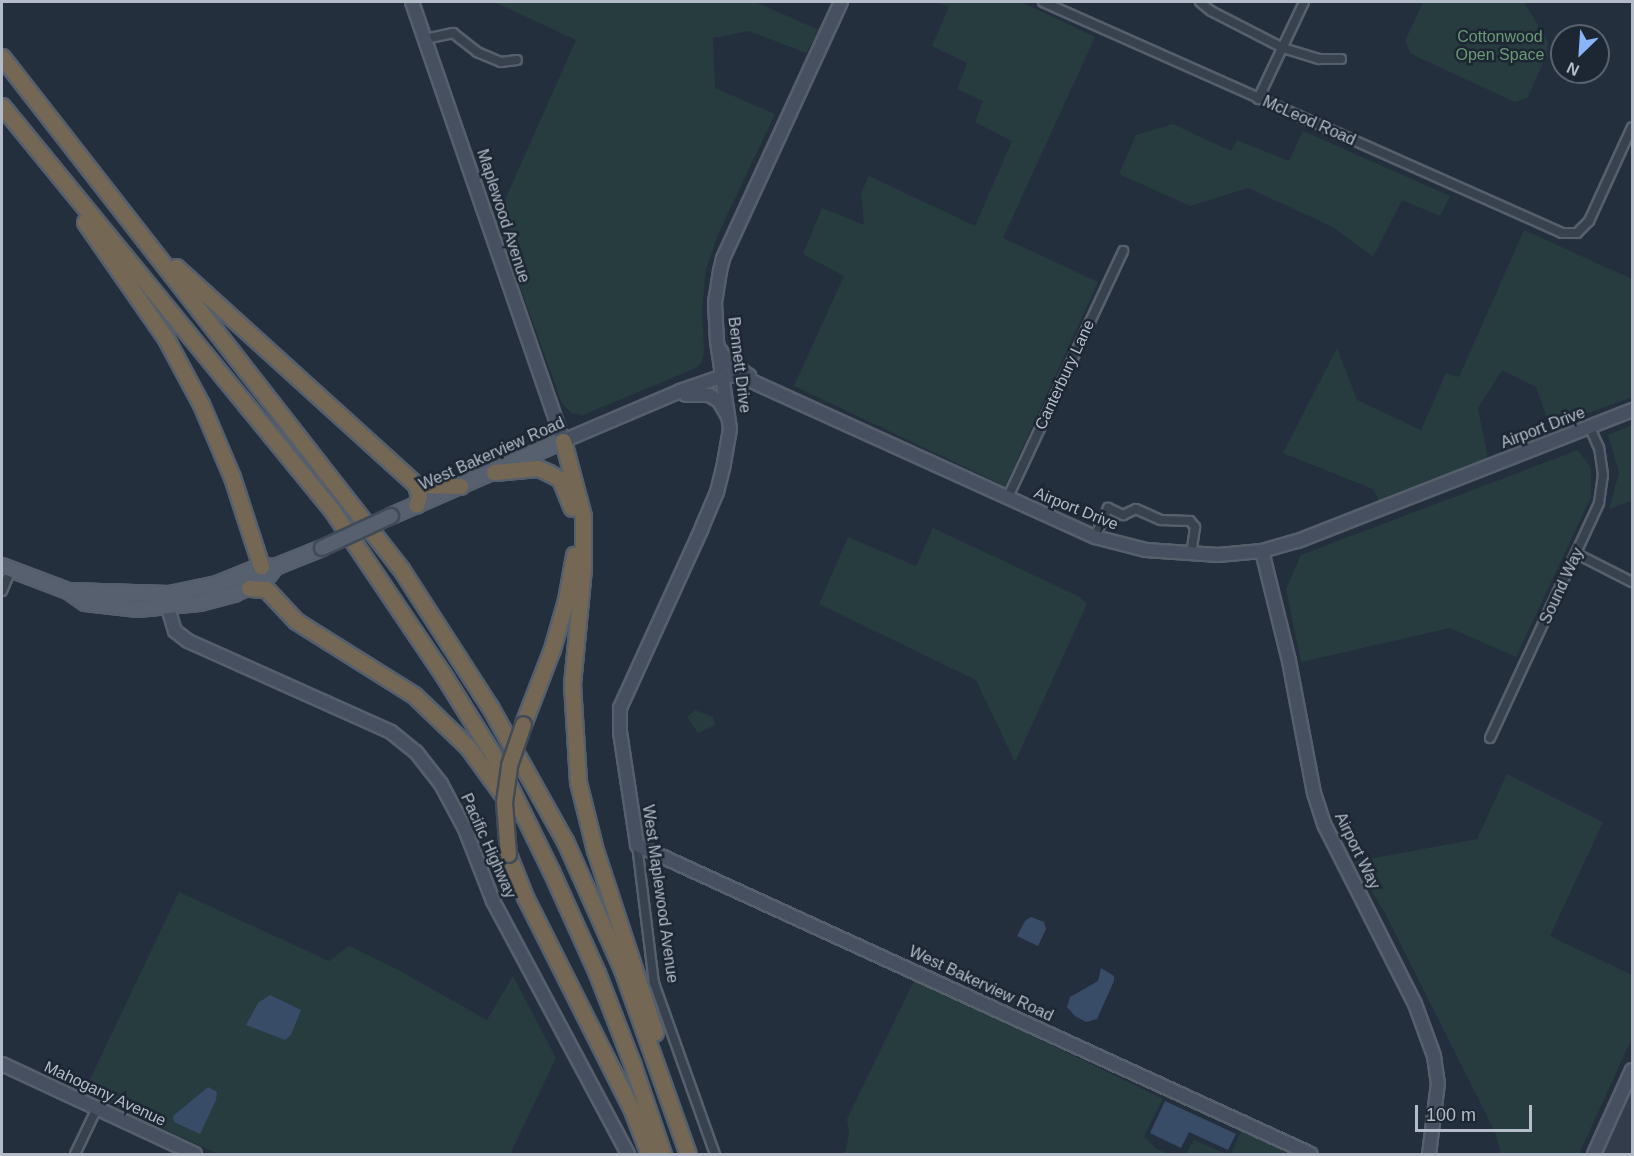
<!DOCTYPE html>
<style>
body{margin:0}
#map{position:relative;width:1634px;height:1156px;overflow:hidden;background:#242f3e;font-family:Arial,sans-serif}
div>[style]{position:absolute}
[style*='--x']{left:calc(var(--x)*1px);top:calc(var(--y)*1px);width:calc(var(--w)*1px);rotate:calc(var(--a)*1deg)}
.airport>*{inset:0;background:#323c4b}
.green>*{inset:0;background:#263c3f}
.water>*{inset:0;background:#394c67}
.roads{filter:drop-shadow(2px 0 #565f6c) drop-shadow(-2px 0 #565f6c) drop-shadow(0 2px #565f6c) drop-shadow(0 -2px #565f6c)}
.street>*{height:8px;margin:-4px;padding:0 4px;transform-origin:4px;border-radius:4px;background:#38414e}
.secondary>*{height:12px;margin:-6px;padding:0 6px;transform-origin:6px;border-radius:6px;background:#465061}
.primary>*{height:14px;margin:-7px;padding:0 7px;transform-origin:7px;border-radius:7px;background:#56606e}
.highway>*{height:15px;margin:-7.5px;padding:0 7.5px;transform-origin:7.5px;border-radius:7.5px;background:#746855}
.bridges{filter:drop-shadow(2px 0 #414a57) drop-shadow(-2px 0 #414a57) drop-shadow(0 2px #414a57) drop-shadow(0 -2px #414a57)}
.primary-bridge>*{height:14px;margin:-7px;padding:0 7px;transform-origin:7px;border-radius:7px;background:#56606e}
.highway-bridge>*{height:15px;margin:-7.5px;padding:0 7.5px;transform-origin:7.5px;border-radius:7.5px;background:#746855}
span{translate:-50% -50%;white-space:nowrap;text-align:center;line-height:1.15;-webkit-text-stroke:5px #1d2633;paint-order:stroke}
.park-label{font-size:16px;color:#6b9a76}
.street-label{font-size:16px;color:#b4bcc9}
.frame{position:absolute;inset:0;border:3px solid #b4bcc9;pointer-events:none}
.north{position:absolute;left:1550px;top:24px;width:60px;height:60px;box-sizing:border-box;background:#1d2633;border:2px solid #59626f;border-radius:50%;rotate:205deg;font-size:16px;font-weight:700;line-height:24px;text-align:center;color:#b4bcc9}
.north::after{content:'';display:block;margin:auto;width:21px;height:27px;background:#8ab4f8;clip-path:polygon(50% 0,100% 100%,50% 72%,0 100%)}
.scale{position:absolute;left:1415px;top:1105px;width:117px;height:27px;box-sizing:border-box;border:3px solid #b4bcc9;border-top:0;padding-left:8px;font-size:18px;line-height:21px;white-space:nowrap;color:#b4bcc9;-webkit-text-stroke:4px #1d2633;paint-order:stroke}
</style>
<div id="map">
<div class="airport">
<i style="clip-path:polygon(1632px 1088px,1632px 1154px,1602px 1154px)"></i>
</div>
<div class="green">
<i style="clip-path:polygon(494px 2px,755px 2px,819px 30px,806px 53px,749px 31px,713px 38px,715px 88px,775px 114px,719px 232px,706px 269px,702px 311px,704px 351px,702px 362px,696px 368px,583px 415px,571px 413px,562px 403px,496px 220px,576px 40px)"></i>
<i style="clip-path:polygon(937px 2px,1021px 2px,1095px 37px,1003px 238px,1098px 282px,1005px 486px,794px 386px,844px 276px,803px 254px,822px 208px,864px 225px,861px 193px,869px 176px,975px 226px,1012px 141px,975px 122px,983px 101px,957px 89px,967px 63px,932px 46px,949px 7px)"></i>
<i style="clip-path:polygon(1423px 2px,1524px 2px,1548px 41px,1547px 54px,1528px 97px,1515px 102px,1411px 54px,1405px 41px)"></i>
<i style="clip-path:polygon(1173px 124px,1231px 151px,1237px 140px,1289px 161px,1303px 131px,1450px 196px,1440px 216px,1402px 200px,1373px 257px,1333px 227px,1248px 188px,1190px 206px,1119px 174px,1136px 135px)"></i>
<i style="clip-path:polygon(1524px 230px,1632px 279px,1632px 397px,1550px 427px,1536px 387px,1502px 370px,1478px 408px,1488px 458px,1379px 501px,1373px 489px,1283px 453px,1337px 348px,1357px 400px,1421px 430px,1446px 373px,1459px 377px)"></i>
<i style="clip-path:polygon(1632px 425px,1632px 501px,1609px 509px,1619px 473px,1608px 435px)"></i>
<i style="clip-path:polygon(1578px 450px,1591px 468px,1591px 497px,1516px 657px,1450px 628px,1301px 662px,1286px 589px,1301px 555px)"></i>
<i style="clip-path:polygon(933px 528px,1078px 596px,1087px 604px,1015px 762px,976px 680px,819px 604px,848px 537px,916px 566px)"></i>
<i style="clip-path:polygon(695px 710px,713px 717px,715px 725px,698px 733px,687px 717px)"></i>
<i style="clip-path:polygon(1507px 774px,1603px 822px,1550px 936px,1632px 975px,1632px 1038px,1579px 1154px,1501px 1154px,1495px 1132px,1384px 911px,1353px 862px,1477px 839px)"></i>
<i style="clip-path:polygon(179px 892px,329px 961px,349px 946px,400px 971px,487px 1020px,513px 976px,556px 1058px,510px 1154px,218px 1154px,84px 1092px)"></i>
<i style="clip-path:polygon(915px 979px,1163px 1099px,1144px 1136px,1156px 1149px,1169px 1154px,845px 1154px,849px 1134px,847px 1119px)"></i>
<i style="clip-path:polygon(1241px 1131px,1292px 1154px,1231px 1154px)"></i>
<i style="clip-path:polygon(1194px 1140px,1226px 1154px,1186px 1154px)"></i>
</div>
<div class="water">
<i style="clip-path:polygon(1031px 917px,1044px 922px,1046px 929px,1038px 946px,1017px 936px,1025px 921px)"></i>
<i style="clip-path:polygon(1101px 968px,1114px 976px,1114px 981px,1097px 1019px,1086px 1022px,1075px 1016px,1067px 1007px,1070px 997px,1098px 981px)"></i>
<i style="clip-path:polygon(270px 995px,301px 1010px,291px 1035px,285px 1040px,246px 1025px,258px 1003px)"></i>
<i style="clip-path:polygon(208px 1087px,217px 1092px,216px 1100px,200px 1134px,174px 1122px,173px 1116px)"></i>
<i style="clip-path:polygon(1165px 1101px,1236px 1134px,1228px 1150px,1189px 1132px,1181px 1148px,1150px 1133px)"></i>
</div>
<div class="roads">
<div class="street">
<i style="--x:1043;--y:2;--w:568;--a:23.99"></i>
<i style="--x:1562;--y:233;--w:15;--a:0"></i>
<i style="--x:1577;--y:233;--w:17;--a:-45"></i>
<i style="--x:1589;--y:221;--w:103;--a:-65.4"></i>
<i style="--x:1200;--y:2;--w:14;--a:39"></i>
<i style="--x:1211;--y:11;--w:81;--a:27.2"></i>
<i style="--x:1283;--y:48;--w:38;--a:17"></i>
<i style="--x:1319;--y:59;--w:22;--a:0"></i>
<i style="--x:425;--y:39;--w:29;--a:-12"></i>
<i style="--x:453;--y:33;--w:31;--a:38"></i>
<i style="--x:477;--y:52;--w:26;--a:23"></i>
<i style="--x:501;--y:62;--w:16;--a:-7"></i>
<i style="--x:1258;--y:99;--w:107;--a:-64.6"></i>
<i style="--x:1007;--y:499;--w:274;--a:-64.9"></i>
<i style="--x:1095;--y:537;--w:32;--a:-66"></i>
<i style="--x:1108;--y:508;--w:17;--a:25"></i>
<i style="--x:1123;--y:515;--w:14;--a:-25"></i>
<i style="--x:1136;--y:509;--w:27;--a:24"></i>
<i style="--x:1161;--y:520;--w:29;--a:2"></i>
<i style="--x:1190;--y:521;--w:8;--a:50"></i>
<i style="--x:1195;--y:527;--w:28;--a:98"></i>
<i style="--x:1577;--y:554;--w:62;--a:27"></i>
<i style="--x:2;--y:591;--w:23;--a:-67"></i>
<i style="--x:1490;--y:738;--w:259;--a:-65.1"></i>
<i style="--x:1599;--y:503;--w:28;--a:-82"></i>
<i style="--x:1603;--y:475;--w:27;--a:-98"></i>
<i style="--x:1599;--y:448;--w:22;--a:-114"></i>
<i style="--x:637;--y:845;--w:139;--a:83"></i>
<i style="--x:654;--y:983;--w:182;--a:70.4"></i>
<i style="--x:75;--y:1154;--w:51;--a:-64.4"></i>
</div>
<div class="secondary">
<i style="--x:412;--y:2;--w:464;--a:71"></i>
<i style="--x:563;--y:441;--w:127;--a:-23.1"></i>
<i style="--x:680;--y:391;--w:46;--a:-19.2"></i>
<i style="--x:723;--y:376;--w:17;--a:0"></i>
<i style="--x:740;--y:376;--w:390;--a:24.4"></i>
<i style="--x:1095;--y:537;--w:53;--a:14.3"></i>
<i style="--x:1146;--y:550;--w:72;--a:4"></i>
<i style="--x:1218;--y:555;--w:44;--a:-5.2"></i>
<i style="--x:1262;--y:551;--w:37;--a:-16"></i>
<i style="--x:1298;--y:541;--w:359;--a:-21.4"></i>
<i style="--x:841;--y:2;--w:283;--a:114.7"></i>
<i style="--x:723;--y:259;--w:12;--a:104"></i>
<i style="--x:720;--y:271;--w:32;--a:99"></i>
<i style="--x:715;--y:303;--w:38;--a:87"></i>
<i style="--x:717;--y:341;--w:89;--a:81.6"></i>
<i style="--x:730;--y:429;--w:40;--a:100"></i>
<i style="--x:723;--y:468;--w:25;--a:104"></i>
<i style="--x:717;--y:492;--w:39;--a:113"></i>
<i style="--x:702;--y:528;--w:198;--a:114.5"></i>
<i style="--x:620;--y:708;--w:24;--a:90"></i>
<i style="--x:620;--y:732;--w:114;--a:81.4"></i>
<i style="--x:637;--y:845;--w:741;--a:24.63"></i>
<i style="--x:720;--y:350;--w:13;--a:58"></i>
<i style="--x:727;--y:361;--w:27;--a:34"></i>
<i style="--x:686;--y:395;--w:23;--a:0"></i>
<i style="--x:709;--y:395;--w:12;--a:31"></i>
<i style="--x:719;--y:401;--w:16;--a:60"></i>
<i style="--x:1262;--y:551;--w:113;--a:76.2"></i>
<i style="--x:1289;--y:661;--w:134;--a:79.3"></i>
<i style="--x:1314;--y:793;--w:33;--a:72"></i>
<i style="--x:1324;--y:824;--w:202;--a:63.2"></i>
<i style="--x:1415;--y:1004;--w:55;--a:69.9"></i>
<i style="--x:1434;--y:1056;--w:27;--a:82"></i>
<i style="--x:1438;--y:1083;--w:72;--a:97.2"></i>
<i style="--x:168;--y:608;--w:24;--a:73"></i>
<i style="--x:175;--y:631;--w:16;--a:38"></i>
<i style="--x:188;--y:641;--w:222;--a:24.1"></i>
<i style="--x:391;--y:732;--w:32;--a:39"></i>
<i style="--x:416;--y:752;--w:41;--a:52"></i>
<i style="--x:441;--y:784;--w:51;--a:61.9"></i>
<i style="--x:465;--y:829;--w:77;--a:68.7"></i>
<i style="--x:493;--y:901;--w:287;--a:61.9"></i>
<i style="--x:2;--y:1064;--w:213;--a:25"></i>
<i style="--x:1594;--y:1154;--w:92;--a:-65.7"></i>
</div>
<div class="primary">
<i style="--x:391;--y:516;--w:188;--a:-23.6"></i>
<i style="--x:2;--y:566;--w:71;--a:20.7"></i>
<i style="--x:68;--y:591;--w:21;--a:35"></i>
<i style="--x:85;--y:603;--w:53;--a:6.5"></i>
<i style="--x:138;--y:609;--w:62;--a:-5.5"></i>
<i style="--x:200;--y:603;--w:35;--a:-15"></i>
<i style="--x:234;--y:594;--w:35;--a:-25"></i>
<i style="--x:266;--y:579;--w:15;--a:-53"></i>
<i style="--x:68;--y:591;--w:101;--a:1.7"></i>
<i style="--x:169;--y:594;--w:49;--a:-11.8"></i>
<i style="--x:217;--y:584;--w:48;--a:-22.2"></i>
<i style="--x:261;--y:566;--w:14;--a:4"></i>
<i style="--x:275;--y:567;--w:51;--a:-22"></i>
</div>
<div class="highway">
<i style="--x:2;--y:57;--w:649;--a:52.07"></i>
<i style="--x:401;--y:569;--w:164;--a:57.2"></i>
<i style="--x:490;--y:707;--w:154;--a:60.8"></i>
<i style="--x:565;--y:841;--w:140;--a:66"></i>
<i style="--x:622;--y:969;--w:196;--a:70.4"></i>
<i style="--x:2;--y:106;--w:522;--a:50.76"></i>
<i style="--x:332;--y:510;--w:197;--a:56"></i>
<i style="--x:442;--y:673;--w:106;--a:58.1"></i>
<i style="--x:498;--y:763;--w:120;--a:63.9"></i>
<i style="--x:551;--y:871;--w:112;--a:65.7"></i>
<i style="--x:597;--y:973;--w:100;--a:68.8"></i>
<i style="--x:633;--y:1066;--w:93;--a:71.2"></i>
<i style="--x:85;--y:222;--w:140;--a:55.2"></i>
<i style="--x:165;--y:337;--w:76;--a:61.8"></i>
<i style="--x:201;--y:404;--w:79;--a:67"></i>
<i style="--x:232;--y:477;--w:94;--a:72"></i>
<i style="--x:176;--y:267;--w:324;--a:42.2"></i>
<i style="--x:416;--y:485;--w:11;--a:75"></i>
<i style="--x:419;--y:496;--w:9;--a:108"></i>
<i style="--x:563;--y:441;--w:78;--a:75.1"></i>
<i style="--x:583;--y:516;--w:52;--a:90"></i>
<i style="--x:583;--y:568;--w:117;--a:95.4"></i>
<i style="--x:572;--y:684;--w:98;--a:86.5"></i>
<i style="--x:578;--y:782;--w:70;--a:76"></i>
<i style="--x:595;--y:850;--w:192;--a:71.8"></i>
<i style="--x:494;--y:472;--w:44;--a:-5.2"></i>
<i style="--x:538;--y:468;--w:12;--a:24"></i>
<i style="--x:549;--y:473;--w:13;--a:29"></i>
<i style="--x:560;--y:479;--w:31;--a:68"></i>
<i style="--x:416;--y:485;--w:44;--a:1.3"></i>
<i style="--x:249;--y:588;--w:17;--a:3"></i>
<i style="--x:266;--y:589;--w:44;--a:46.8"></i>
<i style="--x:296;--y:621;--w:139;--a:32.1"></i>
<i style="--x:414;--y:695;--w:75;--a:43.9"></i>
<i style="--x:468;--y:747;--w:72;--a:54.1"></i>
<i style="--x:523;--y:724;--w:80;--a:-68.9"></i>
<i style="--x:552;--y:649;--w:51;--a:-74.1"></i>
<i style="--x:566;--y:600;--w:46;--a:-79.9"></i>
<i style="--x:508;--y:854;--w:46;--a:68.4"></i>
<i style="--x:525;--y:897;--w:238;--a:63.3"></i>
<i style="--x:632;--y:1110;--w:47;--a:68.9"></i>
</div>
</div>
<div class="bridges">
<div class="primary-bridge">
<i style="--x:322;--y:548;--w:76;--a:-24.9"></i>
</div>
<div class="highway-bridge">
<i style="--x:508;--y:854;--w:52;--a:-94.4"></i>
<i style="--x:504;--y:802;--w:37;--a:-82"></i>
<i style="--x:509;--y:765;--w:43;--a:-71.1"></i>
</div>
</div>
<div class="park-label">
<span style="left:1500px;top:46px">Cottonwood<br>Open Space</span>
</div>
<div class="street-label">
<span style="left:1309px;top:121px;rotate:24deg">McLeod Road</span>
<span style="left:503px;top:216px;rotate:72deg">Maplewood Avenue</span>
<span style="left:739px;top:365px;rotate:83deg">Bennett Drive</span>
<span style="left:1065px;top:375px;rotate:-65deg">Canterbury Lane</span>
<span style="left:1543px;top:428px;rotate:-21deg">Airport Drive</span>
<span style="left:492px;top:454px;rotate:-24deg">West Bakerview Road</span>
<span style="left:1076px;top:509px;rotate:22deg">Airport Drive</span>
<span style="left:1562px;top:586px;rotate:-65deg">Sound Way</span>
<span style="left:488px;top:846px;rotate:66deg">Pacific Highway</span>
<span style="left:1357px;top:851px;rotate:64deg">Airport Way</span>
<span style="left:660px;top:894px;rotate:82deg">West Maplewood Avenue</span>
<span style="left:981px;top:984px;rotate:25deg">West Bakerview Road</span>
<span style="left:105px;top:1094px;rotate:25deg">Mahogany Avenue</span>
</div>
<div class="frame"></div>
<div class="north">N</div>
<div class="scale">100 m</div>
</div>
